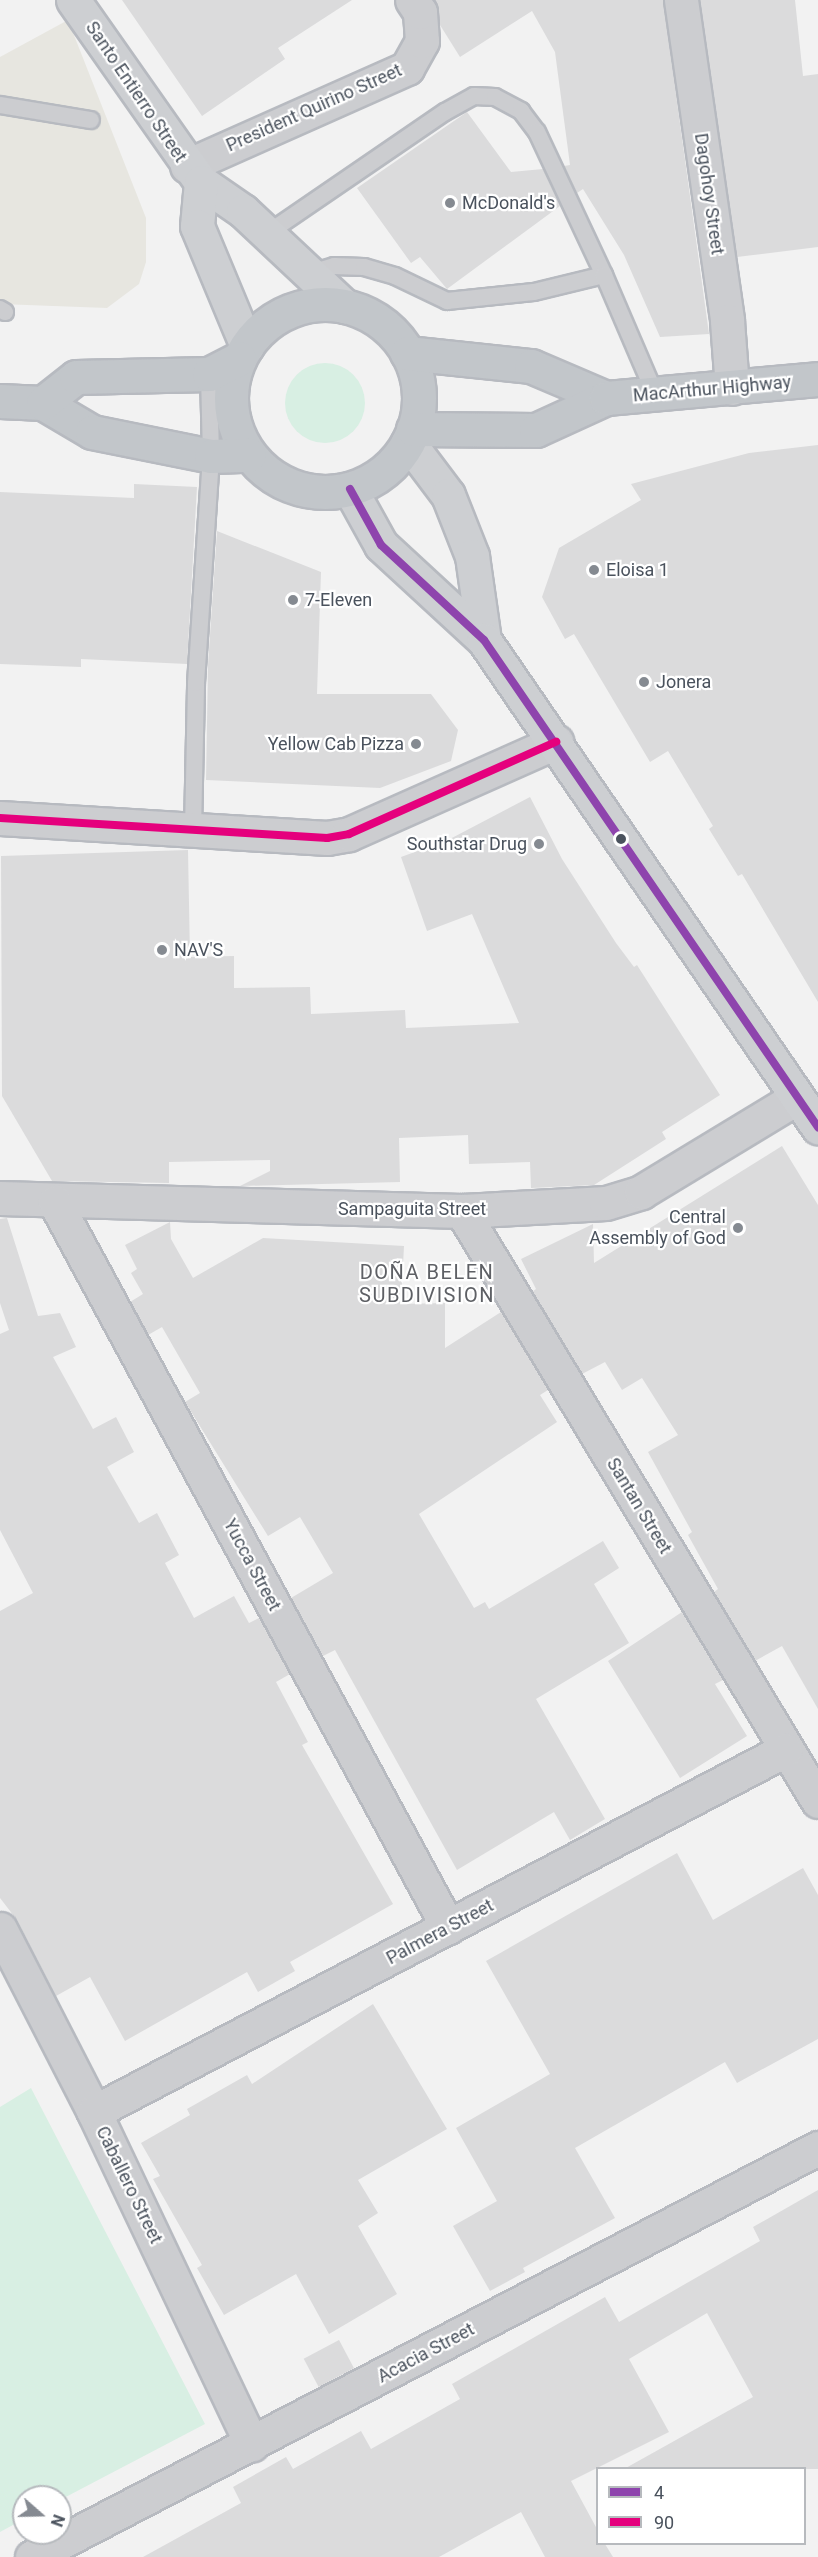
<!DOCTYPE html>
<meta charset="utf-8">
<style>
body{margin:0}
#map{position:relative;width:818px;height:2557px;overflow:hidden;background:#f2f2f2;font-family:Roboto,sans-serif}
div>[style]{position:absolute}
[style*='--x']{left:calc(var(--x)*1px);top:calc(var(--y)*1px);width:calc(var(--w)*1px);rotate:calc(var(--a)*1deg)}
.commercial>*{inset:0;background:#e7e6e0}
.green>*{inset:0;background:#d8efe3}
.round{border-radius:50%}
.building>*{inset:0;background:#dbdbdc;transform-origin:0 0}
.roads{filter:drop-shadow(2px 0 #b7bac0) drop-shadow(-2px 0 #b7bac0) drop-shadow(0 2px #b7bac0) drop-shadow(0 -2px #b7bac0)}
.service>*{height:16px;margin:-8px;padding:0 8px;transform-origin:8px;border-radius:8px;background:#cccdd0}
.minor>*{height:33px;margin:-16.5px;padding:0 16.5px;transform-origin:16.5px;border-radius:16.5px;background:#cccdd0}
.secondary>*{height:33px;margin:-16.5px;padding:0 16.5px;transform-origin:16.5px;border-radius:16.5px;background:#cdcfd2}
.trunk>*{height:33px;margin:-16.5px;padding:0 16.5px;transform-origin:16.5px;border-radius:16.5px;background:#c2c6ca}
.trunk>.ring{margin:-16.5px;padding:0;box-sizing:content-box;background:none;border:33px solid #c2c6ca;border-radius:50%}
.bus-1>*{height:8px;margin:-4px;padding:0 4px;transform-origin:4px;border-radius:4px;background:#8e44ad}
.bus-2>*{height:8px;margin:-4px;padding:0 4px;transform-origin:4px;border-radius:4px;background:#e5007d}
.dots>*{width:16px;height:16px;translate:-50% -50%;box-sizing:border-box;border:3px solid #fff;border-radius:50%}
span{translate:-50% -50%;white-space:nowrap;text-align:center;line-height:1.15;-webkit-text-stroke:4.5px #fff;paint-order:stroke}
.street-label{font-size:18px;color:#4a525d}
.poi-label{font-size:18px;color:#4a525d}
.left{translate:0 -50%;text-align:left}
.right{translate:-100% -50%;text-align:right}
.neighbourhood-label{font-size:20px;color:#5e6065;letter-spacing:1.5px}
.legend{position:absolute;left:596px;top:2467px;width:210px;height:78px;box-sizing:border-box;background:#fff;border:2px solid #b7babe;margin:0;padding:8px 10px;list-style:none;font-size:18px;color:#4a525d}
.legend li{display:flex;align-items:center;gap:12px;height:30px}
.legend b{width:30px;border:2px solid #b7babe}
.north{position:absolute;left:12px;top:2485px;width:60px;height:60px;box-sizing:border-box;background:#fff;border:2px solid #b7babe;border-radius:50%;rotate:110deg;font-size:16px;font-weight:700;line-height:24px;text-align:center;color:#4a525d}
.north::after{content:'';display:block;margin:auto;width:21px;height:27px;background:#858a91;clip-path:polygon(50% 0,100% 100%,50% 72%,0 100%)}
</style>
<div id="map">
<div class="commercial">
<i style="clip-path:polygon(68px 20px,146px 218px,146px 262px,139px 284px,107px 308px,0 304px,0 57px)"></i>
</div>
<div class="green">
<i class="round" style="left:285px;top:363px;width:80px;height:80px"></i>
<i style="clip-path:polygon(31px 2088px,205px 2424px,60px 2500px,60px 2497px,24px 2497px,24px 2519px,0 2532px,0 2107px)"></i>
</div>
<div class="building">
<i style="clip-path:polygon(122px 0,352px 0,278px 48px,285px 59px,202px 116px)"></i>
<i style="clip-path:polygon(435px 0,663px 0,709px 334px,660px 337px,624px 255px,583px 189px,577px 193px,564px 166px,570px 165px,555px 52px,532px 11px,460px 57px,440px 25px)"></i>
<i style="clip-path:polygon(700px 0,795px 0,803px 76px,818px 74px,818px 247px,737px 257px)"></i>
<i style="clip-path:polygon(467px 112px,511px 172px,543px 169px,560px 206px,447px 289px,420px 257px,411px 263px,357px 188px)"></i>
<i style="clip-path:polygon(818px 445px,818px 1002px,742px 874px,738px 876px,709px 829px,713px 826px,668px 751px,650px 762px,574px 634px,565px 639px,542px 597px,559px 548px,641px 500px,631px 484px,749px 453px)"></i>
<i style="clip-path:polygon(134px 484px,197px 487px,187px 664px,81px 659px,81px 667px,0 664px,0 492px,134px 498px)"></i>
<i style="clip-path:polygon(217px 531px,321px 572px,317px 694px,431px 694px,458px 730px,451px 761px,380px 788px,206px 780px,208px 665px)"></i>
<i style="clip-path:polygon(530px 797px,562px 859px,616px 943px,634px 967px,637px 965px,720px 1095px,662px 1132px,666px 1139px,594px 1185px,531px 1188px,530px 1162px,469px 1164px,468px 1135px,399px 1138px,400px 1182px,240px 1186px,270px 1171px,270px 1160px,169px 1162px,169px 1183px,52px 1181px,2px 1096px,1px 856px,188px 850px,190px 957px,234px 956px,234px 988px,310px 987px,311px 1014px,405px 1010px,406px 1028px,519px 1023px,472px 914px,427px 931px,401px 857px,448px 840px)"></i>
<i style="clip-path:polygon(782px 1146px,818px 1205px,818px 1709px,782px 1646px,755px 1661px,714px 1592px,718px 1589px,688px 1535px,692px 1532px,648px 1452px,678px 1435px,642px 1378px,622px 1390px,605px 1362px,582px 1374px,532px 1292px,536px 1289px,521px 1259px,593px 1224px,594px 1263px)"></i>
<i style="clip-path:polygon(7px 1218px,38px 1316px,60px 1313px,76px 1347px,53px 1357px,93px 1429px,116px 1417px,134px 1452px,107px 1467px,139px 1523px,157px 1513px,179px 1555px,165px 1563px,194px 1618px,234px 1596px,249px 1623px,259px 1618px,290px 1674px,276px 1682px,308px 1742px,302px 1745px,393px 1904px,290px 1962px,295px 1971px,258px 1992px,247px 1972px,125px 2041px,90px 1977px,56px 1996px,17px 1920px,0 1898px,0 1611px,33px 1593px,0 1530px,0 1334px,9px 1330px,0 1303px,0 1219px)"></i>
<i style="clip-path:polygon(170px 1222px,171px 1239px,193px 1278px,263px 1238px,404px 1246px,401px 1304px,445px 1303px,445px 1348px,501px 1312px,548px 1390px,540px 1395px,557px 1422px,419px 1514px,474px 1608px,485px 1602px,489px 1609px,603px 1541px,619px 1568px,594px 1584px,629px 1643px,536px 1699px,605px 1819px,570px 1840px,554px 1812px,457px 1870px,335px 1650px,323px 1656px,291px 1598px,333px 1573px,300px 1517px,268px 1536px,185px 1402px,200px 1393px,162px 1327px,148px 1335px,130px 1302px,143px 1294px,131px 1273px,137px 1269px,125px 1245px)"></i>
<i style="clip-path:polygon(682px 1612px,723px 1680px,715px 1684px,747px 1736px,680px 1778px,608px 1661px)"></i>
<i style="clip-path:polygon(677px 1853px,713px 1920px,803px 1868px,818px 1895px,818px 2039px,737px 2083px,725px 2062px,575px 2148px,615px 2218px,523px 2268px,525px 2272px,490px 2291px,453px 2226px,497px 2201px,456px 2128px,550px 2074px,486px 1961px)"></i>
<i style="clip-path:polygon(373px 2004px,447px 2129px,358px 2180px,378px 2213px,358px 2226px,397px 2294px,329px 2334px,296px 2274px,224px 2315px,197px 2268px,202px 2265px,153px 2179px,160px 2176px,141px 2143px,190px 2115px,187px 2109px,247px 2075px,252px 2084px)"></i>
<i style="clip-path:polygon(818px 2190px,818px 2469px,624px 2469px,753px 2397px,707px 2313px,629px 2359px,669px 2432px,571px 2481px,597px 2529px,597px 2544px,605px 2544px,613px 2557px,545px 2557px,521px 2512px,439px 2557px,143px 2557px,241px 2503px,233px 2487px,286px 2457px,293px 2469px,361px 2431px,371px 2449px,460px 2399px,452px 2384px,605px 2297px,619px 2322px,760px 2241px,753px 2227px)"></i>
<i style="left:339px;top:2340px;width:32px;height:40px;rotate:62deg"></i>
</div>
<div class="roads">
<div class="service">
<i style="--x:0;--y:105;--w:92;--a:9.4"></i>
<i style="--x:268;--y:233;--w:214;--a:-34.4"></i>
<i style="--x:445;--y:112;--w:33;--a:-29"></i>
<i style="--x:474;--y:96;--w:21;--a:3"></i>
<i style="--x:495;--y:97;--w:30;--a:28"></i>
<i style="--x:521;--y:111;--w:26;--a:53"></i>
<i style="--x:537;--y:132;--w:158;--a:64.9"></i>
<i style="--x:308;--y:274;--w:27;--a:-17"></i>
<i style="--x:334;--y:266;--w:30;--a:2"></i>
<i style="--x:364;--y:267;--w:32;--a:16"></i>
<i style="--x:395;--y:276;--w:58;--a:25.7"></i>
<i style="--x:447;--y:301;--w:87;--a:-5.9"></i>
<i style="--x:534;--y:292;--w:72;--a:-13.7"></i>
<i style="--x:604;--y:275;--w:129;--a:66.8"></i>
<i style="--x:0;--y:309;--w:6;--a:31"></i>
<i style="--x:193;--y:830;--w:147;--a:-88.8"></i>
<i style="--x:196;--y:683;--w:227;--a:-86.2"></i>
<i style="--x:211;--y:456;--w:82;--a:-91.4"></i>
</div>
<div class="minor">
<i style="--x:681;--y:0;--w:324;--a:81.8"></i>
<i style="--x:727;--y:321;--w:67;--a:85.7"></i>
<i style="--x:187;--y:166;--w:241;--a:-24"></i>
<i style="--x:407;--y:68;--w:31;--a:-61"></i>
<i style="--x:422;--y:41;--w:29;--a:-94"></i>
<i style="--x:420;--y:12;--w:14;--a:-124"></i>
<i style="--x:0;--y:818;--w:328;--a:3.5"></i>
<i style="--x:327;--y:838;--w:22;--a:-10"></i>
<i style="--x:349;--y:834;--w:227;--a:-24"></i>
<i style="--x:0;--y:1198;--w:462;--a:1.6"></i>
<i style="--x:462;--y:1211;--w:144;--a:-3.2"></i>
<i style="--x:606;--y:1203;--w:37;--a:-17"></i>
<i style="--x:641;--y:1192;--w:181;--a:-31.2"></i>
<i style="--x:55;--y:1202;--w:825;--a:61.54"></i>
<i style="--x:462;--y:1211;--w:689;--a:58.89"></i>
<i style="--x:0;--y:1929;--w:206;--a:62.8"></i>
<i style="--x:94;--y:2112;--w:368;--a:64.6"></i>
<i style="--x:94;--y:2112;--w:780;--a:-27.65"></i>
<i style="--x:32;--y:2557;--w:886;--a:-27.49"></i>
</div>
<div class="secondary">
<i style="--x:73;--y:0;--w:223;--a:54.9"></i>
<i style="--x:201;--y:182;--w:51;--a:34.6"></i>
<i style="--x:243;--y:211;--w:139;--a:43.2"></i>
<i style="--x:201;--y:182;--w:44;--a:95.2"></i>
<i style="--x:197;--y:226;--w:130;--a:67.4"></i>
<i style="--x:408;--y:442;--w:66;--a:53"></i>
<i style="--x:448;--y:495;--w:66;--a:68.5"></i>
<i style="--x:472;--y:556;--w:85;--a:81.9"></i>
<i style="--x:350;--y:489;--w:64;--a:61"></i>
<i style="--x:381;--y:545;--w:140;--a:42.7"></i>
<i style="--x:484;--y:640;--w:591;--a:55.56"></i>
</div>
<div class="trunk">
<i class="ring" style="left:231px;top:304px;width:155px;height:155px"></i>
<i style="--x:407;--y:353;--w:125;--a:6"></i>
<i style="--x:531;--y:366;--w:82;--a:23.1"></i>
<i style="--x:0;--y:401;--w:43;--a:2.7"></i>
<i style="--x:43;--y:403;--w:57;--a:30.6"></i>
<i style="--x:92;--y:432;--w:121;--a:11.4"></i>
<i style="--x:211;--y:456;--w:38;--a:-2"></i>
<i style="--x:43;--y:403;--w:42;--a:-38.2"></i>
<i style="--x:76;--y:377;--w:133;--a:-1.3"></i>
<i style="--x:209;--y:374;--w:34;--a:-27"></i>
<i style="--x:413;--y:429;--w:123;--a:0.5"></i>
<i style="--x:536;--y:430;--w:77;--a:-24.6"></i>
<i style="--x:606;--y:398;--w:213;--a:-5.1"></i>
</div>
</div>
<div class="bus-1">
<i style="--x:350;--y:489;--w:64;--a:61"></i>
<i style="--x:381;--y:545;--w:140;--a:42.7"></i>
<i style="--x:484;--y:640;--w:591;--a:55.56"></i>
</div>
<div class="bus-2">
<i style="--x:0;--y:818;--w:328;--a:3.5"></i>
<i style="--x:327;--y:838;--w:22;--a:-10"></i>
<i style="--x:349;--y:834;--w:227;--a:-24"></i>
</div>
<div class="dots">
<i style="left:450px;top:203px;background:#858a91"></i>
<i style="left:594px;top:570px;background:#858a91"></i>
<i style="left:293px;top:600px;background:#858a91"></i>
<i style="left:644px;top:682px;background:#858a91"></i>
<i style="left:416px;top:744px;background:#858a91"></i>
<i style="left:621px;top:839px;background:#4a525d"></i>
<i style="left:539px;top:844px;background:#858a91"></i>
<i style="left:162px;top:950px;background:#858a91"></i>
<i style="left:738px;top:1228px;background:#858a91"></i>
</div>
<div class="street-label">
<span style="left:136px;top:92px;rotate:56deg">Santo Entierro Street</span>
<span style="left:314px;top:108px;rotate:-24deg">President Quirino Street</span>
<span style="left:709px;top:194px;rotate:82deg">Dagohoy Street</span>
<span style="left:712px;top:389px;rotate:-5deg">MacArthur Highway</span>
<span style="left:412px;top:1209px">Sampaguita Street</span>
<span style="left:639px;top:1506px;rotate:59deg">Santan Street</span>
<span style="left:252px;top:1565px;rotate:62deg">Yucca Street</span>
<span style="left:440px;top:1932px;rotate:-28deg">Palmera Street</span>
<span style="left:129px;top:2185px;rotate:64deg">Caballero Street</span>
<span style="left:426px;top:2353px;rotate:-28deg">Acacia Street</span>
</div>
<div class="poi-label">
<span class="left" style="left:462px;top:203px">McDonald's</span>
<span class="left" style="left:606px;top:570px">Eloisa 1</span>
<span class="left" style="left:305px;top:600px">7-Eleven</span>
<span class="left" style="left:656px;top:682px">Jonera</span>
<span class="right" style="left:404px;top:744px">Yellow Cab Pizza</span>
<span class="right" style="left:527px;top:844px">Southstar Drug</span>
<span class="left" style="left:174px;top:950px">NAV'S</span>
<span class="right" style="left:726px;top:1228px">Central<br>Assembly of God</span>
</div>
<div class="neighbourhood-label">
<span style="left:427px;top:1284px">DOÑA BELEN<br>SUBDIVISION</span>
</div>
<ul class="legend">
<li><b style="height:8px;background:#8e44ad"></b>4</li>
<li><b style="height:8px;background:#e5007d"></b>90</li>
</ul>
<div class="north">N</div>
</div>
